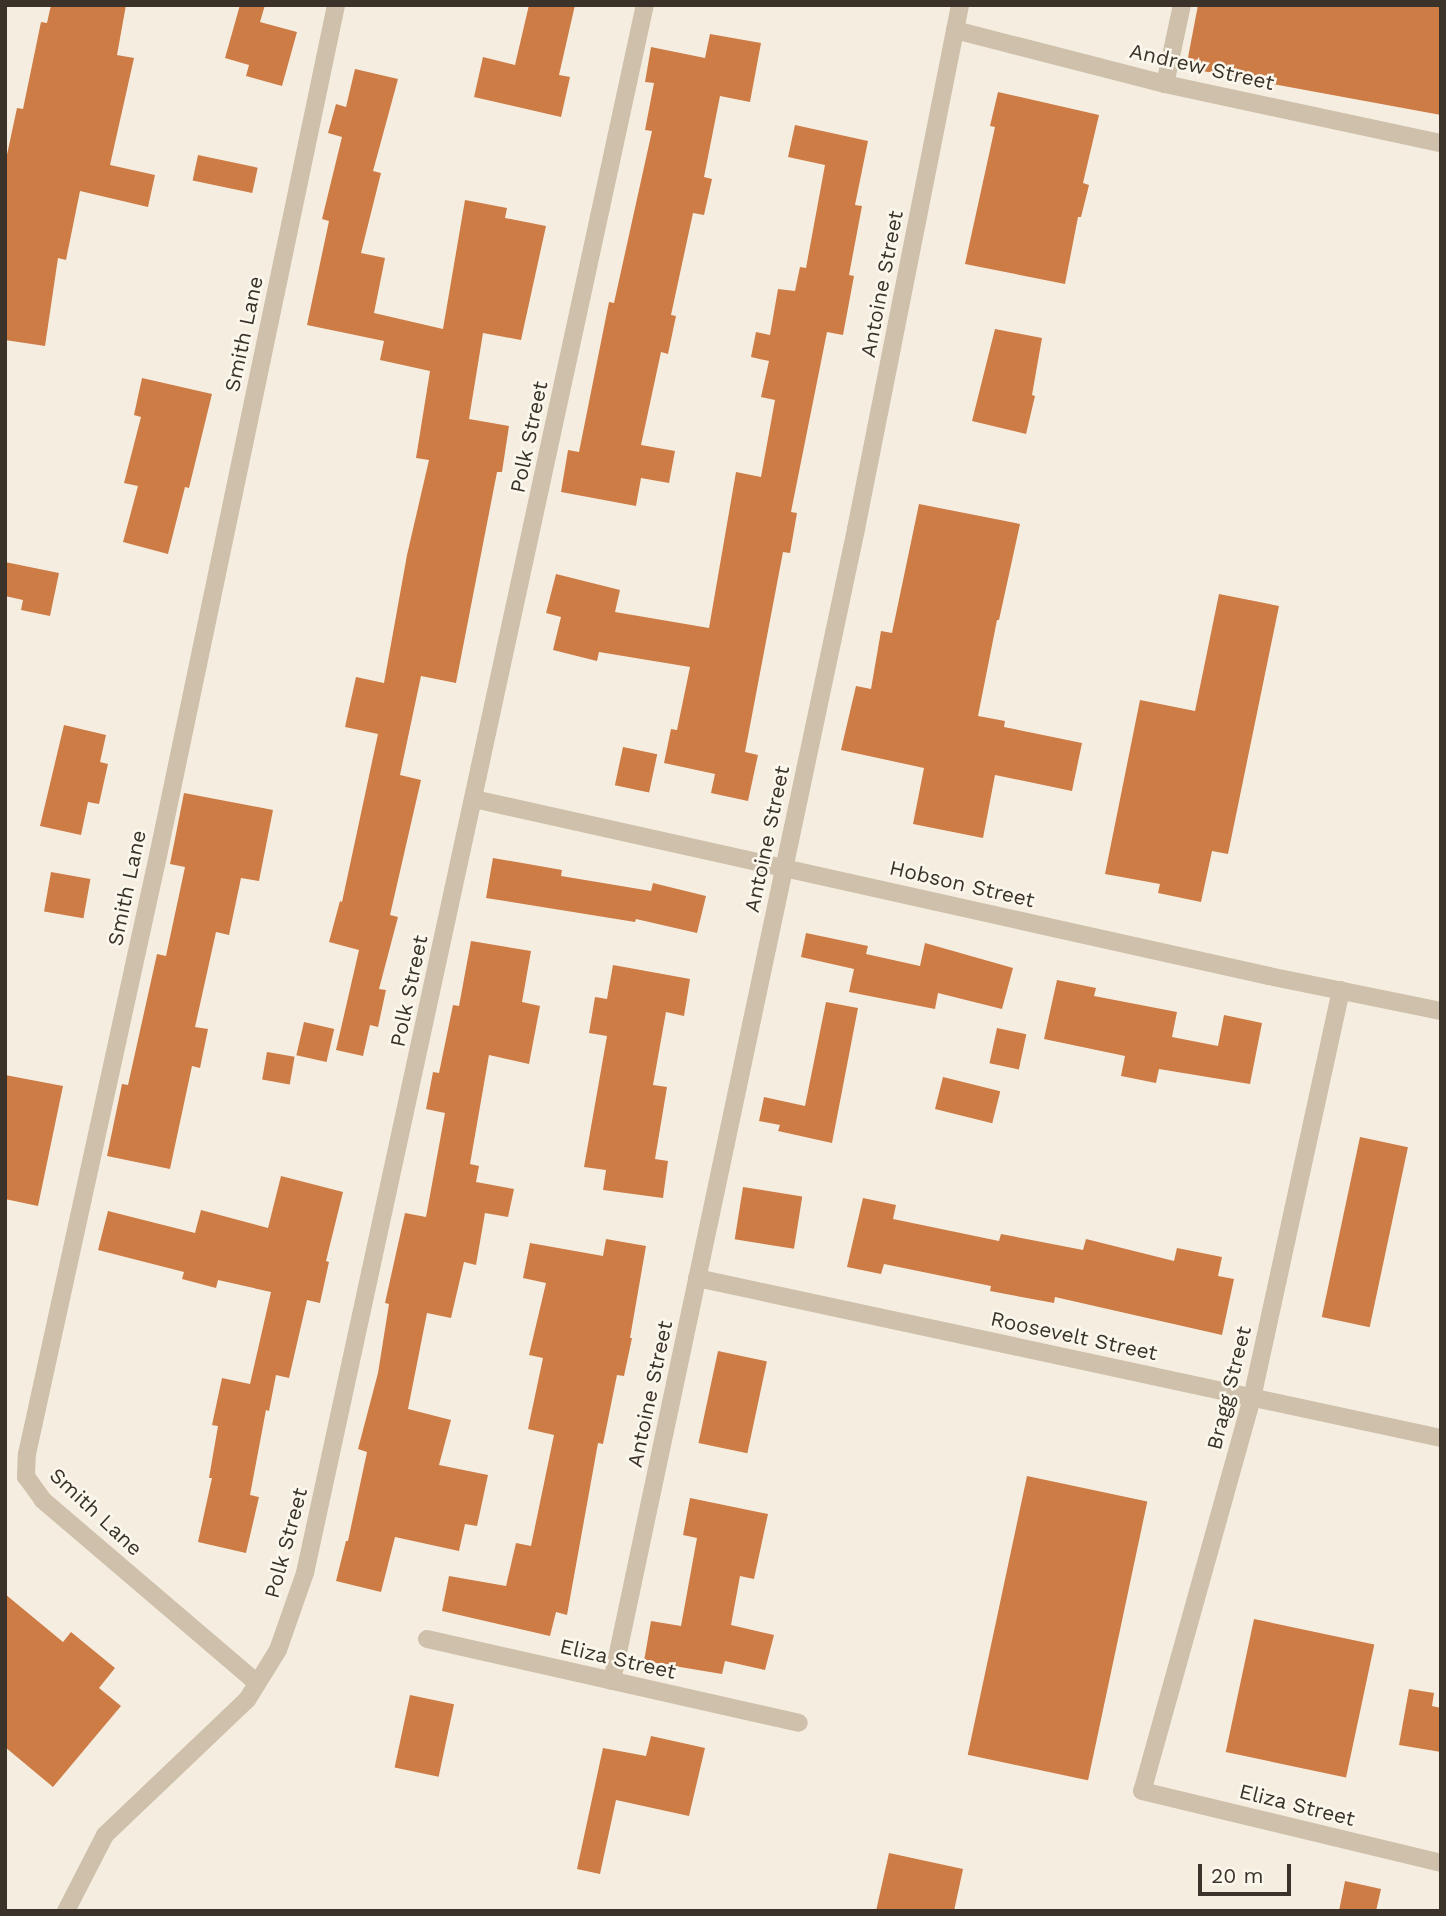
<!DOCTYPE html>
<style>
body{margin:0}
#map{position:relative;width:1446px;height:1916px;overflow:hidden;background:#f5eee0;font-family:"Work Sans",sans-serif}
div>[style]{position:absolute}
.building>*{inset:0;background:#cd7c46;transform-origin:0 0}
.minor>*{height:18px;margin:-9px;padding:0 9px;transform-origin:9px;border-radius:9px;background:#cec0aa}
span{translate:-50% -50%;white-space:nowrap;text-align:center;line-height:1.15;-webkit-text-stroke:5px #fbf7ed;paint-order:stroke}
.street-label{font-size:21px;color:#3b322a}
.frame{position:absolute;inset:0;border:7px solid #3b322a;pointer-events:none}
.scale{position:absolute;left:1198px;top:1864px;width:93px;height:32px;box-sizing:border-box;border:4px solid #3b322a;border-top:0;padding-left:9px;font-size:21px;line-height:24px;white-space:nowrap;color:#3b322a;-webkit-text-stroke:5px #fbf7ed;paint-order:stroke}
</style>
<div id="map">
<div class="building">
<i style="clip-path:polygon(51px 5px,126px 5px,117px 55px,134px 58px,110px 165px,155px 175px,148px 207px,80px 191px,66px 260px,58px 258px,45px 346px,5px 340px,5px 164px,17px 108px,23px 109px,41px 22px,47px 23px)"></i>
<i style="clip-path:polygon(240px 5px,265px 5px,260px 22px,297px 32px,282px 86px,246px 76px,249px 65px,225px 58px)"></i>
<i style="clip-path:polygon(529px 5px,575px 5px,559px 75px,570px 77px,561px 117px,474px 97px,483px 57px,515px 65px)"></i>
<i style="clip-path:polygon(1198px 5px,1441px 5px,1441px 115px,1186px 68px)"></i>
<i style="clip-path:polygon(710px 34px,761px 43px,750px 102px,720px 96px,704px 177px,712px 179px,704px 215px,693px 213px,671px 315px,676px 316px,668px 354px,661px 352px,641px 445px,675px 451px,669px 483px,641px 478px,636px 506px,561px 492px,568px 450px,579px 452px,609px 302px,614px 303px,652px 131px,645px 130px,654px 83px,645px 82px,651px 47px,705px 58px)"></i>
<i style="clip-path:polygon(355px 69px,398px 79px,373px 171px,381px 173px,361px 253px,385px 258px,374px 313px,443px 329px,465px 200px,507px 208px,505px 218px,546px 226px,521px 340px,483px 333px,469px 419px,509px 426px,502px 472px,497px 472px,456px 683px,421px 676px,400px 775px,421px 780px,390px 915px,398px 917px,379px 989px,386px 990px,378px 1027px,370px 1025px,363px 1056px,336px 1050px,359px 950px,329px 942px,340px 901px,342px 902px,378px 734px,345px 727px,356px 677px,384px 683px,407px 555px,429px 460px,416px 458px,430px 371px,380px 360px,384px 341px,307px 325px,329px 221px,322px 219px,342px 137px,328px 133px,336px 104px,346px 107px)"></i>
<i style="clip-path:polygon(998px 92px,1099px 115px,1083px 183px,1089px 185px,1081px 217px,1078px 217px,1065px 284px,965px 264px,995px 127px,990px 126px)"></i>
<i style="clip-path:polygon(795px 125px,868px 141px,855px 205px,862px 206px,849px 275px,854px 276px,843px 335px,827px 332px,791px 512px,797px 513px,790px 553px,783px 552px,745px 752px,758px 755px,748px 801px,711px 793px,715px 774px,664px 763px,671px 729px,677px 730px,690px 667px,599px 652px,597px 661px,553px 650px,561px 617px,546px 613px,556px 574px,620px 590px,615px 612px,709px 628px,736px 472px,761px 477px,775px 400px,761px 397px,769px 361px,751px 357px,756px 332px,770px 335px,778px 289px,795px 291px,800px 267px,806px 268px,825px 165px,788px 157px)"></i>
<i style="left:198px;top:155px;width:61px;height:26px;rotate:12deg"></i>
<i style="clip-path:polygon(995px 329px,1042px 338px,1032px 395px,1035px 396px,1026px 434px,972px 421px)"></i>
<i style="clip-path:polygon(142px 378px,212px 394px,189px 488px,185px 487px,168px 554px,123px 542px,138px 486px,124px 483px,141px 417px,134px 415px)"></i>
<i style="clip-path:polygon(919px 504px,1020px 524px,999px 620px,997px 620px,978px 716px,1005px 721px,1004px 727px,1082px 743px,1072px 791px,995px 775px,983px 838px,913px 824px,924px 768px,841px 750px,856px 686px,871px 689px,881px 631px,892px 633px)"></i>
<i style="clip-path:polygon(5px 562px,59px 573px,50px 616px,21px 610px,23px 600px,5px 596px)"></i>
<i style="clip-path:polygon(1219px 594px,1279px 606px,1228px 854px,1212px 851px,1201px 902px,1158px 893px,1160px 884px,1105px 874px,1140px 700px,1195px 711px)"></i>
<i style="clip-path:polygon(64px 725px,106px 735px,100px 762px,108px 764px,99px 804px,88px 802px,81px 835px,40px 826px)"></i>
<i style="left:623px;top:747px;width:35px;height:39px;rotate:12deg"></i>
<i style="clip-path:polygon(184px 793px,273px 810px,259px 881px,241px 878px,229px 935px,216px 932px,195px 1027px,208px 1029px,200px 1068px,192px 1066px,170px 1169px,107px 1156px,122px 1084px,128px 1085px,157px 954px,166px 956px,185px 867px,170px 864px)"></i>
<i style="clip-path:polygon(493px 858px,562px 870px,561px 876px,651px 891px,653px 883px,706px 896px,697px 933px,636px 919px,635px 922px,486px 898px)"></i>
<i style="left:51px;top:872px;width:40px;height:40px;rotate:10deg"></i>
<i style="clip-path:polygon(806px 933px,868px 946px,866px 954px,920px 966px,925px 943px,1013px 968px,1002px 1009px,938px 993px,935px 1009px,849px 992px,854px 969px,801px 957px)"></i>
<i style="clip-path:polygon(471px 941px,531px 951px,522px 1002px,540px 1006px,529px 1064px,489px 1055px,470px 1164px,479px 1166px,476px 1182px,514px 1189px,508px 1217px,485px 1213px,476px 1265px,464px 1262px,451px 1318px,427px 1313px,408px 1409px,451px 1420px,439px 1465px,488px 1475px,477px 1526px,465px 1524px,459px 1551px,395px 1537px,381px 1592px,336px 1581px,346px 1541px,348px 1541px,367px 1452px,358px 1449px,378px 1373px,389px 1304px,385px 1303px,405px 1213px,426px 1217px,445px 1113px,426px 1109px,433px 1072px,439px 1073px,453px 1005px,459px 1006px)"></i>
<i style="clip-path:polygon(613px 965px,690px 979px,684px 1016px,666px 1012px,653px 1085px,667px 1087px,655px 1159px,668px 1161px,663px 1198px,603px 1190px,606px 1170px,584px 1167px,607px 1036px,589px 1033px,595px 997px,607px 999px)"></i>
<i style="clip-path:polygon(1057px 980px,1096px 988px,1094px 996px,1177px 1012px,1172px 1037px,1218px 1046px,1224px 1015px,1262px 1023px,1250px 1084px,1159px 1069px,1156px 1083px,1121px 1076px,1125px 1056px,1044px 1039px)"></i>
<i style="clip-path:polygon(826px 1002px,858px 1008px,832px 1143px,778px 1131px,780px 1125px,759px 1121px,764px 1097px,805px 1106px)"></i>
<i style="left:304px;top:1022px;width:31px;height:34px;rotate:13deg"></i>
<i style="left:997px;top:1028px;width:30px;height:36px;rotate:12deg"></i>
<i style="left:267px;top:1052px;width:28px;height:28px;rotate:10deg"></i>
<i style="clip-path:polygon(5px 1075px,63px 1086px,38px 1206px,5px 1199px)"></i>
<i style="left:943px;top:1077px;width:59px;height:33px;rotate:14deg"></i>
<i style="left:1360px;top:1137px;width:49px;height:184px;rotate:12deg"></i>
<i style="clip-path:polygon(281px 1176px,343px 1192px,326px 1261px,329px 1262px,320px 1303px,307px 1300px,289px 1378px,276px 1375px,269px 1411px,266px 1410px,250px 1495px,259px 1497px,246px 1553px,198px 1542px,212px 1478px,209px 1478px,218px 1426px,212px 1425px,222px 1378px,250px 1384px,271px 1292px,218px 1280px,216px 1288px,182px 1279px,184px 1272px,98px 1250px,108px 1211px,195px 1233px,201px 1210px,268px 1228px)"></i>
<i style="left:743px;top:1187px;width:60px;height:53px;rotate:9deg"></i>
<i style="clip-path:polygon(863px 1198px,896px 1205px,893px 1219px,999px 1241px,1001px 1234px,1083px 1250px,1086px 1239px,1174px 1261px,1177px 1248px,1222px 1257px,1218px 1276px,1234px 1279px,1222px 1335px,1055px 1297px,1054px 1303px,990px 1291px,991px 1286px,884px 1264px,881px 1274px,847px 1267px)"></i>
<i style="clip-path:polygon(606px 1239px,646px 1246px,630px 1338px,632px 1338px,624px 1376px,617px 1375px,603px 1444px,598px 1443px,567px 1615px,556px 1612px,550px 1636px,442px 1611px,449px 1576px,506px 1586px,516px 1543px,531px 1546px,554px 1435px,528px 1429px,543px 1358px,529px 1355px,546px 1283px,523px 1278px,530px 1243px,603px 1256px)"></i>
<i style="left:718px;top:1351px;width:50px;height:94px;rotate:12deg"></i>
<i style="left:1027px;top:1476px;width:123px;height:285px;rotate:12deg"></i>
<i style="clip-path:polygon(690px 1498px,768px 1514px,754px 1579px,740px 1576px,731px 1625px,774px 1635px,765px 1670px,725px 1661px,722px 1674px,644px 1661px,651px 1621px,681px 1626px,697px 1538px,683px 1535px)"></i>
<i style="clip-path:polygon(5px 1594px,63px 1642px,71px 1632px,115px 1668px,99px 1688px,121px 1706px,53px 1787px,5px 1747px)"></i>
<i style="left:1254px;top:1619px;width:123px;height:136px;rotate:12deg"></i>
<i style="clip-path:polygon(1409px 1689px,1434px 1693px,1432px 1706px,1441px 1708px,1441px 1752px,1399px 1745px)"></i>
<i style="left:410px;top:1695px;width:45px;height:74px;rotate:12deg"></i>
<i style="clip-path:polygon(651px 1736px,705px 1748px,689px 1816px,616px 1800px,600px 1874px,577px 1869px,603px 1748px,646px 1756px)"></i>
<i style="clip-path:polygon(889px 1853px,963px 1869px,954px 1911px,876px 1911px)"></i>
<i style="clip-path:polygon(1345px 1881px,1381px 1889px,1376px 1911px,1339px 1911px)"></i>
</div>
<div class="minor">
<i style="left:955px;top:30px;width:217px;rotate:14.4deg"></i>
<i style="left:1165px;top:84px;width:282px;rotate:12.1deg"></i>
<i style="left:1165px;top:84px;width:81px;rotate:-77.9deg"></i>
<i style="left:474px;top:799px;width:814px;rotate:12.55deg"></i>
<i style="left:1269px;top:976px;width:176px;rotate:11.5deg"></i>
<i style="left:1341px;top:990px;width:418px;rotate:102.3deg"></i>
<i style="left:1252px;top:1398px;width:408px;rotate:105.6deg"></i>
<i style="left:1142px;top:1791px;width:308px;rotate:13.5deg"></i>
<i style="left:697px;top:1278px;width:761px;rotate:12.14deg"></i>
<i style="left:427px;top:1639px;width:381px;rotate:12.7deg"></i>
<i style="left:612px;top:1681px;width:1178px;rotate:-78.04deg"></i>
<i style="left:856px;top:529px;width:534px;rotate:-78.77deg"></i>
<i style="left:257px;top:1683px;width:282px;rotate:-139.5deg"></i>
<i style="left:43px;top:1500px;width:29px;rotate:-126deg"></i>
<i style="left:26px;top:1477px;width:23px;rotate:-88deg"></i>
<i style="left:27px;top:1454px;width:617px;rotate:-77.65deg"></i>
<i style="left:159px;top:851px;width:864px;rotate:-78.18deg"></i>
<i style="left:66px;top:1911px;width:85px;rotate:-62.8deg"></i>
<i style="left:105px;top:1835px;width:196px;rotate:-43.6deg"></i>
<i style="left:247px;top:1700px;width:59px;rotate:-58.2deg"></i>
<i style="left:278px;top:1650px;width:82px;rotate:-70.7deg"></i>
<i style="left:305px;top:1573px;width:1604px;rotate:-77.77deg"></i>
</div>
<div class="street-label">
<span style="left:1202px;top:67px;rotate:13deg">Andrew Street</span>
<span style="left:882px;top:284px;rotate:-79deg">Antoine Street</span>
<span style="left:244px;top:334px;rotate:-78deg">Smith Lane</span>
<span style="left:529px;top:437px;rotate:-78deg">Polk Street</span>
<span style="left:767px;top:839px;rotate:-78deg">Antoine Street</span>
<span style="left:962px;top:884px;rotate:13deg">Hobson Street</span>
<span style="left:127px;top:888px;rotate:-78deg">Smith Lane</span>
<span style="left:409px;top:991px;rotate:-78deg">Polk Street</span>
<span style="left:1074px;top:1336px;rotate:12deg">Roosevelt Street</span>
<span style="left:1229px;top:1388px;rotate:-76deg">Bragg Street</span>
<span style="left:650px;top:1394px;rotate:-78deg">Antoine Street</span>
<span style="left:96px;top:1512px;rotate:43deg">Smith Lane</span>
<span style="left:286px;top:1543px;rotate:-75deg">Polk Street</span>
<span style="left:618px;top:1659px;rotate:13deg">Eliza Street</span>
<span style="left:1297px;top:1805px;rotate:14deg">Eliza Street</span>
</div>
<div class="frame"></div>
<div class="scale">20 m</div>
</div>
